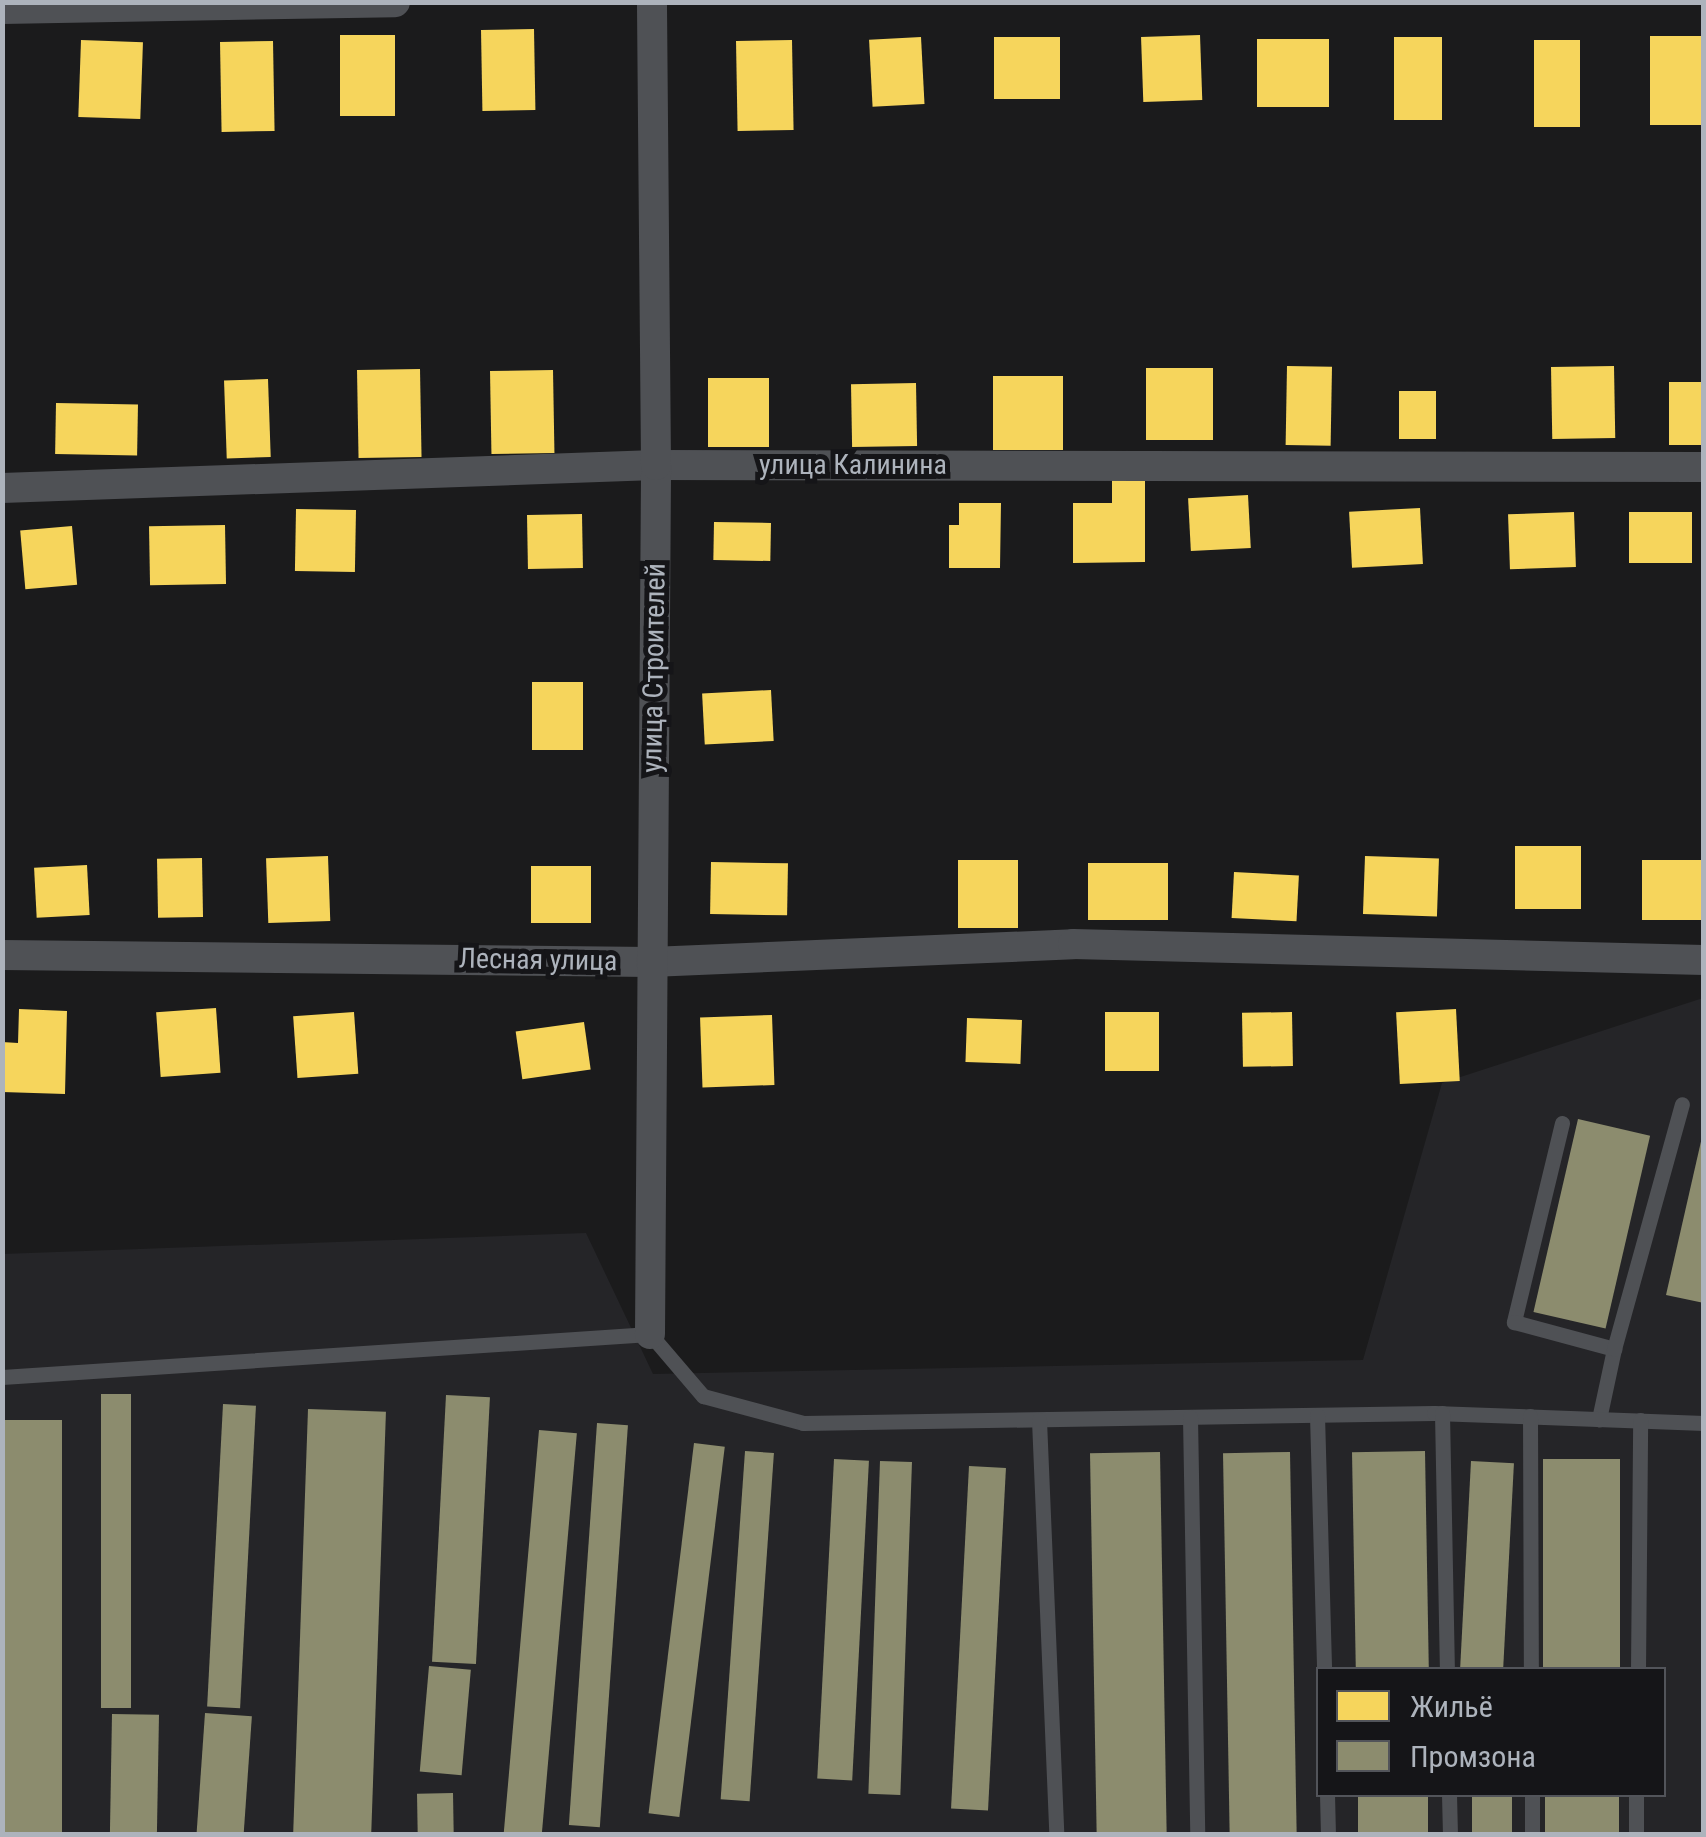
<!DOCTYPE html>
<meta charset="utf-8">
<style>
body{margin:0}
#map{position:relative;width:1706px;height:1837px;overflow:hidden;background:#1b1b1c;font-family:"Roboto Condensed",sans-serif}
div>[style]{position:absolute}
.built>*{inset:0;background:#252528}
.homes>*{inset:0;background:#f6d55c;transform-origin:0 0}
.industry>*{inset:0;background:#8c8c6e;transform-origin:0 0}
.lane>*{height:15px;margin:-7.5px;padding:0 7.5px;transform-origin:7.5px;border-radius:7.5px;background:#4f5155}
.street>*{height:30px;margin:-15px;padding:0 15px;transform-origin:15px;border-radius:15px;background:#4f5155}
span{translate:-50% -50%;white-space:nowrap;text-align:center;line-height:1.15;-webkit-text-stroke:10px #151518;paint-order:stroke}
.street-label{font-size:28px;color:#adb3bc}
.frame{position:absolute;inset:0;border:5px solid #adb3bc;pointer-events:none}
.legend{position:absolute;left:1316px;top:1667px;width:350px;height:130px;box-sizing:border-box;background:#151518;border:2px solid #52545a;margin:0;padding:12px 18px;list-style:none;font-size:30px;color:#adb3bc}
.legend li{display:flex;align-items:center;gap:20px;height:50px}
.legend b{width:50px;border:2px solid #52545a}
</style>
<div id="map">
<div class="built">
<i style="clip-path:polygon(evenodd,1703px 998px,1703px 1834px,3px 1834px,2px 1254px,586px 1233px,653px 1374px,1363px 1360px,1442px 1083px,1703px 998px,1318px 1670px,1664px 1670px,1664px 1794px,1318px 1794px,1318px 1670px)"></i>
</div>
<div class="homes">
<i style="left:534px;top:29px;width:81px;height:53px;rotate:89deg"></i>
<i style="left:395px;top:35px;width:81px;height:55px;rotate:90deg"></i>
<i style="left:1200px;top:35px;width:65px;height:59px;rotate:88deg"></i>
<i style="left:1704px;top:36px;width:89px;height:54px;rotate:90deg"></i>
<i style="left:921px;top:37px;width:67px;height:52px;rotate:87deg"></i>
<i style="left:994px;top:37px;width:66px;height:62px"></i>
<i style="left:1394px;top:37px;width:48px;height:83px"></i>
<i style="left:1257px;top:39px;width:72px;height:68px"></i>
<i style="left:81px;top:40px;width:62px;height:77px;rotate:2deg"></i>
<i style="left:792px;top:40px;width:90px;height:56px;rotate:89deg"></i>
<i style="left:1534px;top:40px;width:46px;height:87px"></i>
<i style="left:273px;top:41px;width:90px;height:53px;rotate:89deg"></i>
<i style="left:1287px;top:366px;width:45px;height:79px;rotate:1deg"></i>
<i style="left:1614px;top:366px;width:72px;height:63px;rotate:89deg"></i>
<i style="left:1213px;top:368px;width:72px;height:67px;rotate:90deg"></i>
<i style="left:420px;top:369px;width:88px;height:63px;rotate:89deg"></i>
<i style="left:553px;top:370px;width:83px;height:63px;rotate:89deg"></i>
<i style="left:993px;top:376px;width:70px;height:74px"></i>
<i style="left:708px;top:378px;width:61px;height:69px"></i>
<i style="left:268px;top:379px;width:78px;height:44px;rotate:88deg"></i>
<i style="left:1669px;top:382px;width:35px;height:63px"></i>
<i style="left:916px;top:383px;width:63px;height:65px;rotate:89deg"></i>
<i style="left:1436px;top:391px;width:48px;height:37px;rotate:90deg"></i>
<i style="left:56px;top:403px;width:82px;height:51px;rotate:1deg"></i>
<i style="clip-path:polygon(1112px 475px,1145px 475px,1145px 562px,1073px 563px,1073px 503px,1112px 503px)"></i>
<i style="left:1248px;top:495px;width:53px;height:60px;rotate:87deg"></i>
<i style="clip-path:polygon(959px 503px,1001px 503px,1000px 568px,949px 568px,949px 525px,959px 525px)"></i>
<i style="left:1420px;top:508px;width:56px;height:71px;rotate:87deg"></i>
<i style="left:296px;top:509px;width:60px;height:62px;rotate:1deg"></i>
<i style="left:1574px;top:512px;width:55px;height:66px;rotate:88deg"></i>
<i style="left:1629px;top:512px;width:63px;height:51px"></i>
<i style="left:582px;top:514px;width:54px;height:55px;rotate:89deg"></i>
<i style="left:714px;top:522px;width:57px;height:38px;rotate:1deg"></i>
<i style="left:225px;top:525px;width:59px;height:76px;rotate:89deg"></i>
<i style="left:72px;top:526px;width:59px;height:52px;rotate:85deg"></i>
<i style="left:532px;top:682px;width:51px;height:68px"></i>
<i style="left:771px;top:690px;width:51px;height:69px;rotate:87deg"></i>
<i style="left:1515px;top:846px;width:66px;height:63px"></i>
<i style="left:328px;top:856px;width:65px;height:62px;rotate:88deg"></i>
<i style="left:1365px;top:856px;width:74px;height:58px;rotate:2deg"></i>
<i style="left:202px;top:858px;width:59px;height:45px;rotate:89deg"></i>
<i style="left:958px;top:860px;width:60px;height:68px"></i>
<i style="left:1642px;top:860px;width:62px;height:60px"></i>
<i style="left:711px;top:862px;width:77px;height:52px;rotate:1deg"></i>
<i style="left:1088px;top:863px;width:80px;height:57px"></i>
<i style="left:87px;top:865px;width:50px;height:53px;rotate:87deg"></i>
<i style="left:531px;top:866px;width:60px;height:57px"></i>
<i style="left:1234px;top:872px;width:65px;height:46px;rotate:3deg"></i>
<i style="left:216px;top:1008px;width:65px;height:60px;rotate:86deg"></i>
<i style="clip-path:polygon(19px 1009px,67px 1011px,65px 1094px,2px 1092px,2px 1042px,18px 1043px)"></i>
<i style="left:1456px;top:1009px;width:72px;height:60px;rotate:87deg"></i>
<i style="left:354px;top:1012px;width:62px;height:61px;rotate:86deg"></i>
<i style="left:1159px;top:1012px;width:59px;height:54px;rotate:90deg"></i>
<i style="left:1292px;top:1012px;width:54px;height:50px;rotate:89deg"></i>
<i style="left:772px;top:1015px;width:70px;height:72px;rotate:88deg"></i>
<i style="left:967px;top:1018px;width:55px;height:44px;rotate:2deg"></i>
<i style="left:584px;top:1022px;width:48px;height:69px;rotate:82deg"></i>
</div>
<div class="industry">
<i style="left:1578px;top:1119px;width:74px;height:198px;rotate:13deg"></i>
<i style="clip-path:polygon(1702px 1137px,1704px 1137px,1704px 1303px,1666px 1295px)"></i>
<i style="left:101px;top:1394px;width:30px;height:314px"></i>
<i style="left:446px;top:1395px;width:44px;height:267px;rotate:3deg"></i>
<i style="left:223px;top:1404px;width:33px;height:303px;rotate:3deg"></i>
<i style="left:308px;top:1409px;width:78px;height:425px;rotate:2deg"></i>
<i style="left:2px;top:1420px;width:60px;height:414px"></i>
<i style="left:597px;top:1423px;width:31px;height:403px;rotate:4deg"></i>
<i style="left:539px;top:1430px;width:38px;height:405px;rotate:5deg"></i>
<i style="left:694px;top:1443px;width:31px;height:373px;rotate:7deg"></i>
<i style="left:745px;top:1451px;width:29px;height:349px;rotate:4deg"></i>
<i style="left:1425px;top:1451px;width:219px;height:73px;rotate:89deg"></i>
<i style="left:1160px;top:1452px;width:382px;height:70px;rotate:89deg"></i>
<i style="left:1290px;top:1452px;width:382px;height:67px;rotate:89deg"></i>
<i style="left:834px;top:1459px;width:35px;height:320px;rotate:3deg"></i>
<i style="left:1620px;top:1459px;width:211px;height:77px;rotate:90deg"></i>
<i style="left:880px;top:1461px;width:32px;height:333px;rotate:2deg"></i>
<i style="left:1471px;top:1461px;width:43px;height:209px;rotate:3deg"></i>
<i style="left:969px;top:1466px;width:37px;height:343px;rotate:3deg"></i>
<i style="left:429px;top:1666px;width:42px;height:106px;rotate:5deg"></i>
<i style="left:205px;top:1713px;width:47px;height:121px;rotate:4deg"></i>
<i style="left:112px;top:1714px;width:47px;height:120px;rotate:1deg"></i>
<i style="left:453px;top:1793px;width:41px;height:36px;rotate:89deg"></i>
<i style="left:1358px;top:1794px;width:70px;height:40px"></i>
<i style="left:1472px;top:1794px;width:40px;height:40px"></i>
<i style="left:1545px;top:1794px;width:74px;height:40px"></i>
</div>
<div class="lane">
<i style="left:1562px;top:1123px;width:205px;rotate:103.6deg"></i>
<i style="left:1514px;top:1322px;width:104px;rotate:15.1deg"></i>
<i style="left:1614px;top:1349px;width:72px;rotate:102.1deg"></i>
<i style="left:1614px;top:1349px;width:254px;rotate:-74.5deg"></i>
<i style="left:2px;top:1377px;width:649px;rotate:-3.8deg"></i>
<i style="left:650px;top:1334px;width:82px;rotate:49.5deg"></i>
<i style="left:703px;top:1396px;width:104px;rotate:15.1deg"></i>
<i style="left:803px;top:1423px;width:631px;rotate:-0.91deg"></i>
<i style="left:1434px;top:1413px;width:270px;rotate:2.1deg"></i>
<i style="left:1442px;top:1413px;width:257px;rotate:88.9deg"></i>
<i style="left:1317px;top:1415px;width:255px;rotate:88.4deg"></i>
<i style="left:1530px;top:1416px;width:254px;rotate:89.8deg"></i>
<i style="left:1190px;top:1417px;width:417px;rotate:89deg"></i>
<i style="left:1039px;top:1420px;width:414px;rotate:87.6deg"></i>
<i style="left:1638px;top:1670px;width:250px;rotate:-89.5deg"></i>
<i style="left:1327px;top:1794px;width:40px;rotate:88.6deg"></i>
<i style="left:1449px;top:1794px;width:40px;rotate:88.6deg"></i>
<i style="left:1532px;top:1794px;width:40px;rotate:90deg"></i>
<i style="left:1636px;top:1834px;width:40px;rotate:-90deg"></i>
</div>
<div class="street">
<i style="left:2px;top:9px;width:393px;rotate:-1deg"></i>
<i style="left:2px;top:488px;width:654px;rotate:-2.01deg"></i>
<i style="left:656px;top:465px;width:1048px;rotate:0.11deg"></i>
<i style="left:2px;top:955px;width:649px;rotate:0.62deg"></i>
<i style="left:651px;top:962px;width:422px;rotate:-2.4deg"></i>
<i style="left:1073px;top:944px;width:631px;rotate:1.45deg"></i>
<i style="left:650px;top:1334px;width:869px;rotate:-89.6deg"></i>
<i style="left:656px;top:465px;width:463px;rotate:-90.5deg"></i>
</div>
<div class="street-label">
<span style="left:853px;top:465px">улица Калинина</span>
<span style="left:654px;top:668px;rotate:-89deg">улица Строителей</span>
<span style="left:538px;top:960px;rotate:1deg">Лесная улица</span>
</div>
<div class="frame"></div>
<ul class="legend">
<li><b style="height:28px;background:#f6d55c"></b>Жильё</li>
<li><b style="height:28px;background:#8c8c6e"></b>Промзона</li>
</ul>
</div>
